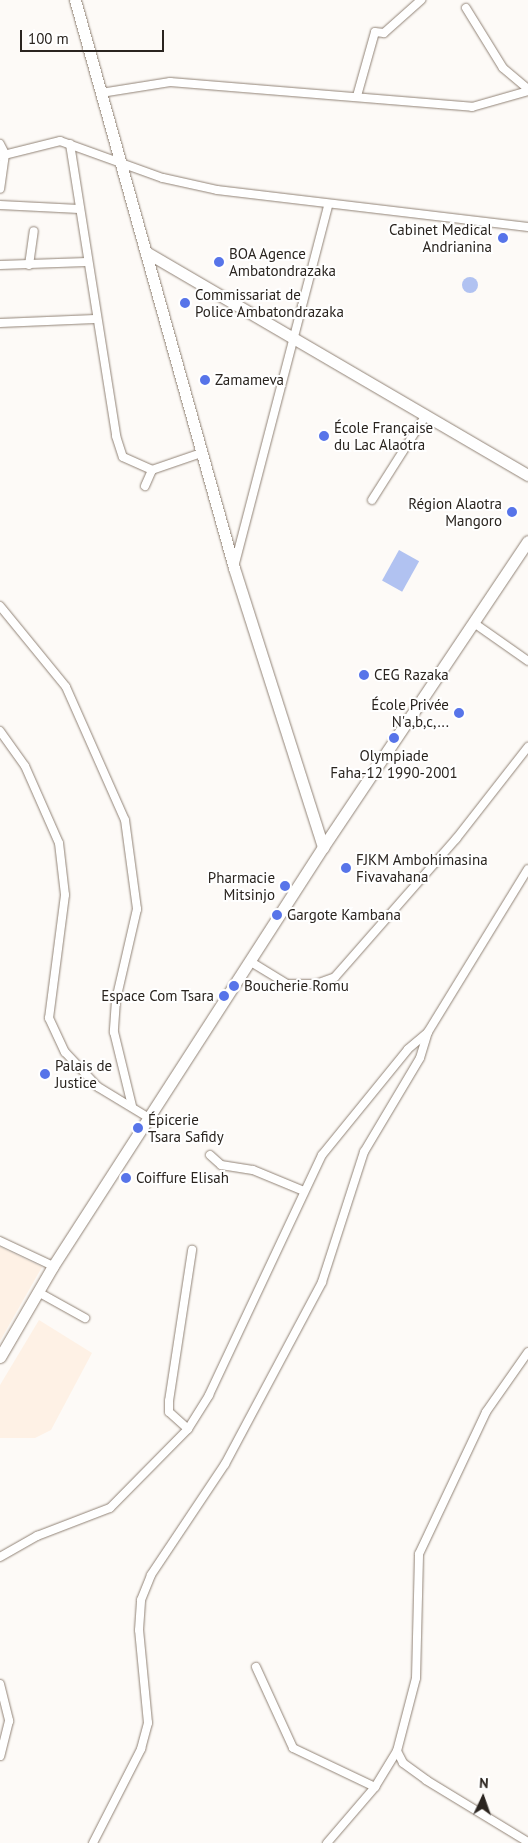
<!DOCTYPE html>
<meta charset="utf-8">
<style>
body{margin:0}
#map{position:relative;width:528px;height:1843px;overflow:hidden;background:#fdfaf7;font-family:"PT Sans",sans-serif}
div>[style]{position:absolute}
.built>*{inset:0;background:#fef1e5}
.water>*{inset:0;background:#b1c2f1;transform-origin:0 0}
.round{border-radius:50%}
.roads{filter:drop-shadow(0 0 1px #918376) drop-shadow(0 0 1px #918376)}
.street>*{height:8px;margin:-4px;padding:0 4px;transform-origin:4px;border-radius:4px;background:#fff}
.secondary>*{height:11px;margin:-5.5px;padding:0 5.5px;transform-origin:5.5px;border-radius:5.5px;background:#fff}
.dots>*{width:14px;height:14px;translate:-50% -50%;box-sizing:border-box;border:2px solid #fff;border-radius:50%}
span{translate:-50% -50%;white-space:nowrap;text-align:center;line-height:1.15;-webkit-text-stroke:4px #fff;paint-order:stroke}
.poi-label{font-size:15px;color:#2a241f}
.right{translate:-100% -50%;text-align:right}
.left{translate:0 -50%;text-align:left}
.north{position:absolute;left:458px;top:1773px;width:50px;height:50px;-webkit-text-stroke:4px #fff;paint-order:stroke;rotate:3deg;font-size:14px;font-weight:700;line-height:20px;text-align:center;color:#2a241f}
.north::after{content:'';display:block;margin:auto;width:18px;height:22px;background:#2a241f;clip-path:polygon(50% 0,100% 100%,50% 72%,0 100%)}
.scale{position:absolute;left:20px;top:30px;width:144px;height:22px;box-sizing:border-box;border:2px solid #2a241f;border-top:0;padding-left:6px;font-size:15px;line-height:18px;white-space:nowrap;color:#2a241f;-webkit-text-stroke:4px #fff;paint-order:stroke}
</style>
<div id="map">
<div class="built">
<i style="clip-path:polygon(0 1247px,42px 1267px,0 1341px)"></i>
<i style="clip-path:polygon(39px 1320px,92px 1353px,51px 1430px,35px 1438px,0 1438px,0 1385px)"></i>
</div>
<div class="water">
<i class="round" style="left:462px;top:277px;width:16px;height:16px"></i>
<i style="left:399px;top:550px;width:23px;height:35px;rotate:29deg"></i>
</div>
<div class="roads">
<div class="street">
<i style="left:466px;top:8px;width:70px;rotate:58.3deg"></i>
<i style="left:503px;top:68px;width:33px;rotate:40deg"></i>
<i style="left:101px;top:93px;width:70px;rotate:-9.1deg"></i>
<i style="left:170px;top:82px;width:303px;rotate:4.7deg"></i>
<i style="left:472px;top:107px;width:58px;rotate:-15.9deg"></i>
<i style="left:357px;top:96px;width:66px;rotate:-74.3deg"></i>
<i style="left:375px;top:32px;width:9px;rotate:6deg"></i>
<i style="left:384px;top:33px;width:50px;rotate:-41.7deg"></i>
<i style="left:0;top:144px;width:11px;rotate:63deg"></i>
<i style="left:5px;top:154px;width:35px;rotate:98deg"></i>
<i style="left:70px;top:144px;width:296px;rotate:81deg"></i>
<i style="left:116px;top:436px;width:22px;rotate:72deg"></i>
<i style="left:123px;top:457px;width:32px;rotate:24deg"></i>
<i style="left:0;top:156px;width:62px;rotate:-14deg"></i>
<i style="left:60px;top:141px;width:109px;rotate:19.8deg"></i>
<i style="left:163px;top:178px;width:55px;rotate:12.5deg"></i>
<i style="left:217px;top:190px;width:313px;rotate:6.8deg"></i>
<i style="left:0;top:205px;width:79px;rotate:2.9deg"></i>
<i style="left:0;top:265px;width:87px;rotate:-2deg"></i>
<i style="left:29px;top:265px;width:34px;rotate:-82deg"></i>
<i style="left:0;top:323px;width:95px;rotate:-2.4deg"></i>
<i style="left:145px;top:486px;width:17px;rotate:-66deg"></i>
<i style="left:152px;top:470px;width:52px;rotate:-19.1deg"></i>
<i style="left:372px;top:500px;width:101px;rotate:-57.6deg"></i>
<i style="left:234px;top:567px;width:374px;rotate:-75.4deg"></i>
<i style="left:0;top:606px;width:104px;rotate:50.8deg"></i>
<i style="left:66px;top:687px;width:145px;rotate:66.1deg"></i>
<i style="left:125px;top:820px;width:90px;rotate:82.3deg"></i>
<i style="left:137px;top:909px;width:93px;rotate:103deg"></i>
<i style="left:116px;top:1000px;width:32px;rotate:94deg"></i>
<i style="left:114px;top:1032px;width:76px;rotate:76.3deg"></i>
<i style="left:474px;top:623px;width:66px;rotate:35.1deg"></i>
<i style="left:0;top:731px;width:43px;rotate:54.5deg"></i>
<i style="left:25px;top:766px;width:84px;rotate:66.2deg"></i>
<i style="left:59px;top:843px;width:52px;rotate:83.4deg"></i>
<i style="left:65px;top:895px;width:124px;rotate:97.4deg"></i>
<i style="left:49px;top:1018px;width:38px;rotate:65deg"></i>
<i style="left:65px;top:1052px;width:48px;rotate:46.7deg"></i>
<i style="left:98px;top:1087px;width:60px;rotate:31.3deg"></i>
<i style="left:251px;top:962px;width:42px;rotate:31.4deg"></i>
<i style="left:287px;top:984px;width:29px"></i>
<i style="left:316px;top:984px;width:20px;rotate:-20deg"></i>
<i style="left:335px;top:977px;width:184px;rotate:-48.8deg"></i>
<i style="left:456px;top:839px;width:117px;rotate:-52deg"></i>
<i style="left:210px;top:1155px;width:15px;rotate:42deg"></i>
<i style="left:221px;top:1165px;width:32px;rotate:9deg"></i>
<i style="left:253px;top:1170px;width:55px;rotate:22.4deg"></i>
<i style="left:0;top:1241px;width:59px;rotate:25.3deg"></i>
<i style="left:38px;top:1292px;width:54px;rotate:29deg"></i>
<i style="left:188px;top:1429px;width:25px;rotate:-138deg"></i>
<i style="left:169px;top:1412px;width:11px;rotate:-90deg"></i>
<i style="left:169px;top:1401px;width:153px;rotate:-81.3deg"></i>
<i style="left:0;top:1557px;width:43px;rotate:-29.6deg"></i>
<i style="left:37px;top:1536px;width:78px;rotate:-21deg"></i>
<i style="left:110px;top:1508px;width:111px;rotate:-45.4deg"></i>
<i style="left:188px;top:1429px;width:40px;rotate:-58deg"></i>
<i style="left:209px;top:1395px;width:265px;rotate:-64.8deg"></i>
<i style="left:322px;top:1155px;width:136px;rotate:-50.9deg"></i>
<i style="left:408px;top:1049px;width:26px;rotate:-40deg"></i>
<i style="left:428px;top:1032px;width:191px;rotate:-58.5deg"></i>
<i style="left:256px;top:1667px;width:89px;rotate:65.4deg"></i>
<i style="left:293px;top:1748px;width:91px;rotate:25.4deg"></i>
<i style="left:0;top:1684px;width:38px;rotate:76deg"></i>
<i style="left:9px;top:1721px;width:36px;rotate:104deg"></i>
<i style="left:397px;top:1751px;width:13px;rotate:63deg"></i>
<i style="left:403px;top:1763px;width:29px;rotate:36deg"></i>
<i style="left:426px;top:1780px;width:119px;rotate:31.3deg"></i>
<i style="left:93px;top:1843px;width:106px;rotate:-62.9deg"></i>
<i style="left:141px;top:1749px;width:27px;rotate:-75deg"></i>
<i style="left:148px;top:1723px;width:93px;rotate:-95.5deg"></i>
<i style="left:139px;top:1630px;width:30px;rotate:-86deg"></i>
<i style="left:141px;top:1600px;width:27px;rotate:-68deg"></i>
<i style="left:151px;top:1575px;width:133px;rotate:-56.3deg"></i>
<i style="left:225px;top:1464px;width:206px;rotate:-61.9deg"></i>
<i style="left:322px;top:1282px;width:137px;rotate:-72.1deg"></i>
<i style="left:364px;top:1152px;width:109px;rotate:-59.2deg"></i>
<i style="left:420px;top:1058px;width:27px;rotate:-73deg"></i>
<i style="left:327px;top:1843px;width:74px;rotate:-49.4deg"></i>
<i style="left:375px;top:1787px;width:42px;rotate:-58.6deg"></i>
<i style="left:397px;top:1751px;width:75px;rotate:-75.4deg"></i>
<i style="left:416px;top:1678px;width:124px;rotate:-88.6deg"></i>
<i style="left:419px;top:1554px;width:157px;rotate:-64.7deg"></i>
<i style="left:486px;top:1412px;width:73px;rotate:-55deg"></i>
</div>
<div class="secondary">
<i style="left:75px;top:0;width:590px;rotate:74.36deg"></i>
<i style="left:234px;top:568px;width:293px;rotate:72.3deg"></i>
<i style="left:146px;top:252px;width:442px;rotate:30.3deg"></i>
<i style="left:0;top:1357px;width:105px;rotate:-59.8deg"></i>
<i style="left:53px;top:1266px;width:498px;rotate:-57.2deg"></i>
<i style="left:323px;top:847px;width:368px;rotate:-56.2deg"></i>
</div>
</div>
<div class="dots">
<i style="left:503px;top:238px;background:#5774e9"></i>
<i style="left:219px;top:262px;background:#5774e9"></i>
<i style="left:185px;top:303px;background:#5774e9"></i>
<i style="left:205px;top:380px;background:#5774e9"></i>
<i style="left:324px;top:436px;background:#5774e9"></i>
<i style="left:512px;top:512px;background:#5774e9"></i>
<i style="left:364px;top:675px;background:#5774e9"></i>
<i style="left:459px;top:713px;background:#5774e9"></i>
<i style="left:394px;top:738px;background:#5774e9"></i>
<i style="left:346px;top:868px;background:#5774e9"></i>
<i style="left:285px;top:886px;background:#5774e9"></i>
<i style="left:277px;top:915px;background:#5774e9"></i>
<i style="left:234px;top:986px;background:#5774e9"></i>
<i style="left:224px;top:996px;background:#5774e9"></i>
<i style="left:45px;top:1074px;background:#5774e9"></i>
<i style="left:138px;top:1128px;background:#5774e9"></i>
<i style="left:126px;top:1178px;background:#5774e9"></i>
</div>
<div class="poi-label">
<span class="right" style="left:492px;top:238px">Cabinet Medical<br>Andrianina</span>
<span class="left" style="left:229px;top:262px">BOA Agence<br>Ambatondrazaka</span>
<span class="left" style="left:195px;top:303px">Commissariat de<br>Police Ambatondrazaka</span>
<span class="left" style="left:215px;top:380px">Zamameva</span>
<span class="left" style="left:334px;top:436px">École Française<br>du Lac Alaotra</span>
<span class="right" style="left:502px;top:512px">Région Alaotra<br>Mangoro</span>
<span class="left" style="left:374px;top:675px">CEG Razaka</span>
<span class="right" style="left:449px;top:713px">École Privée<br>N'a,b,c,...</span>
<span style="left:394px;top:764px">Olympiade<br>Faha-12 1990-2001</span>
<span class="left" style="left:356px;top:868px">FJKM Ambohimasina<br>Fivavahana</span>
<span class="right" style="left:275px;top:886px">Pharmacie<br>Mitsinjo</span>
<span class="left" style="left:287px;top:915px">Gargote Kambana</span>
<span class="left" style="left:244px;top:986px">Boucherie Romu</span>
<span class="right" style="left:214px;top:996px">Espace Com Tsara</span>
<span class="left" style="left:55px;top:1074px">Palais de<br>Justice</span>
<span class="left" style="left:148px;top:1128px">Épicerie<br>Tsara Safidy</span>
<span class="left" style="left:136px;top:1178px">Coiffure Elisah</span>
</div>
<div class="north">N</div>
<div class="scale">100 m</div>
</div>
